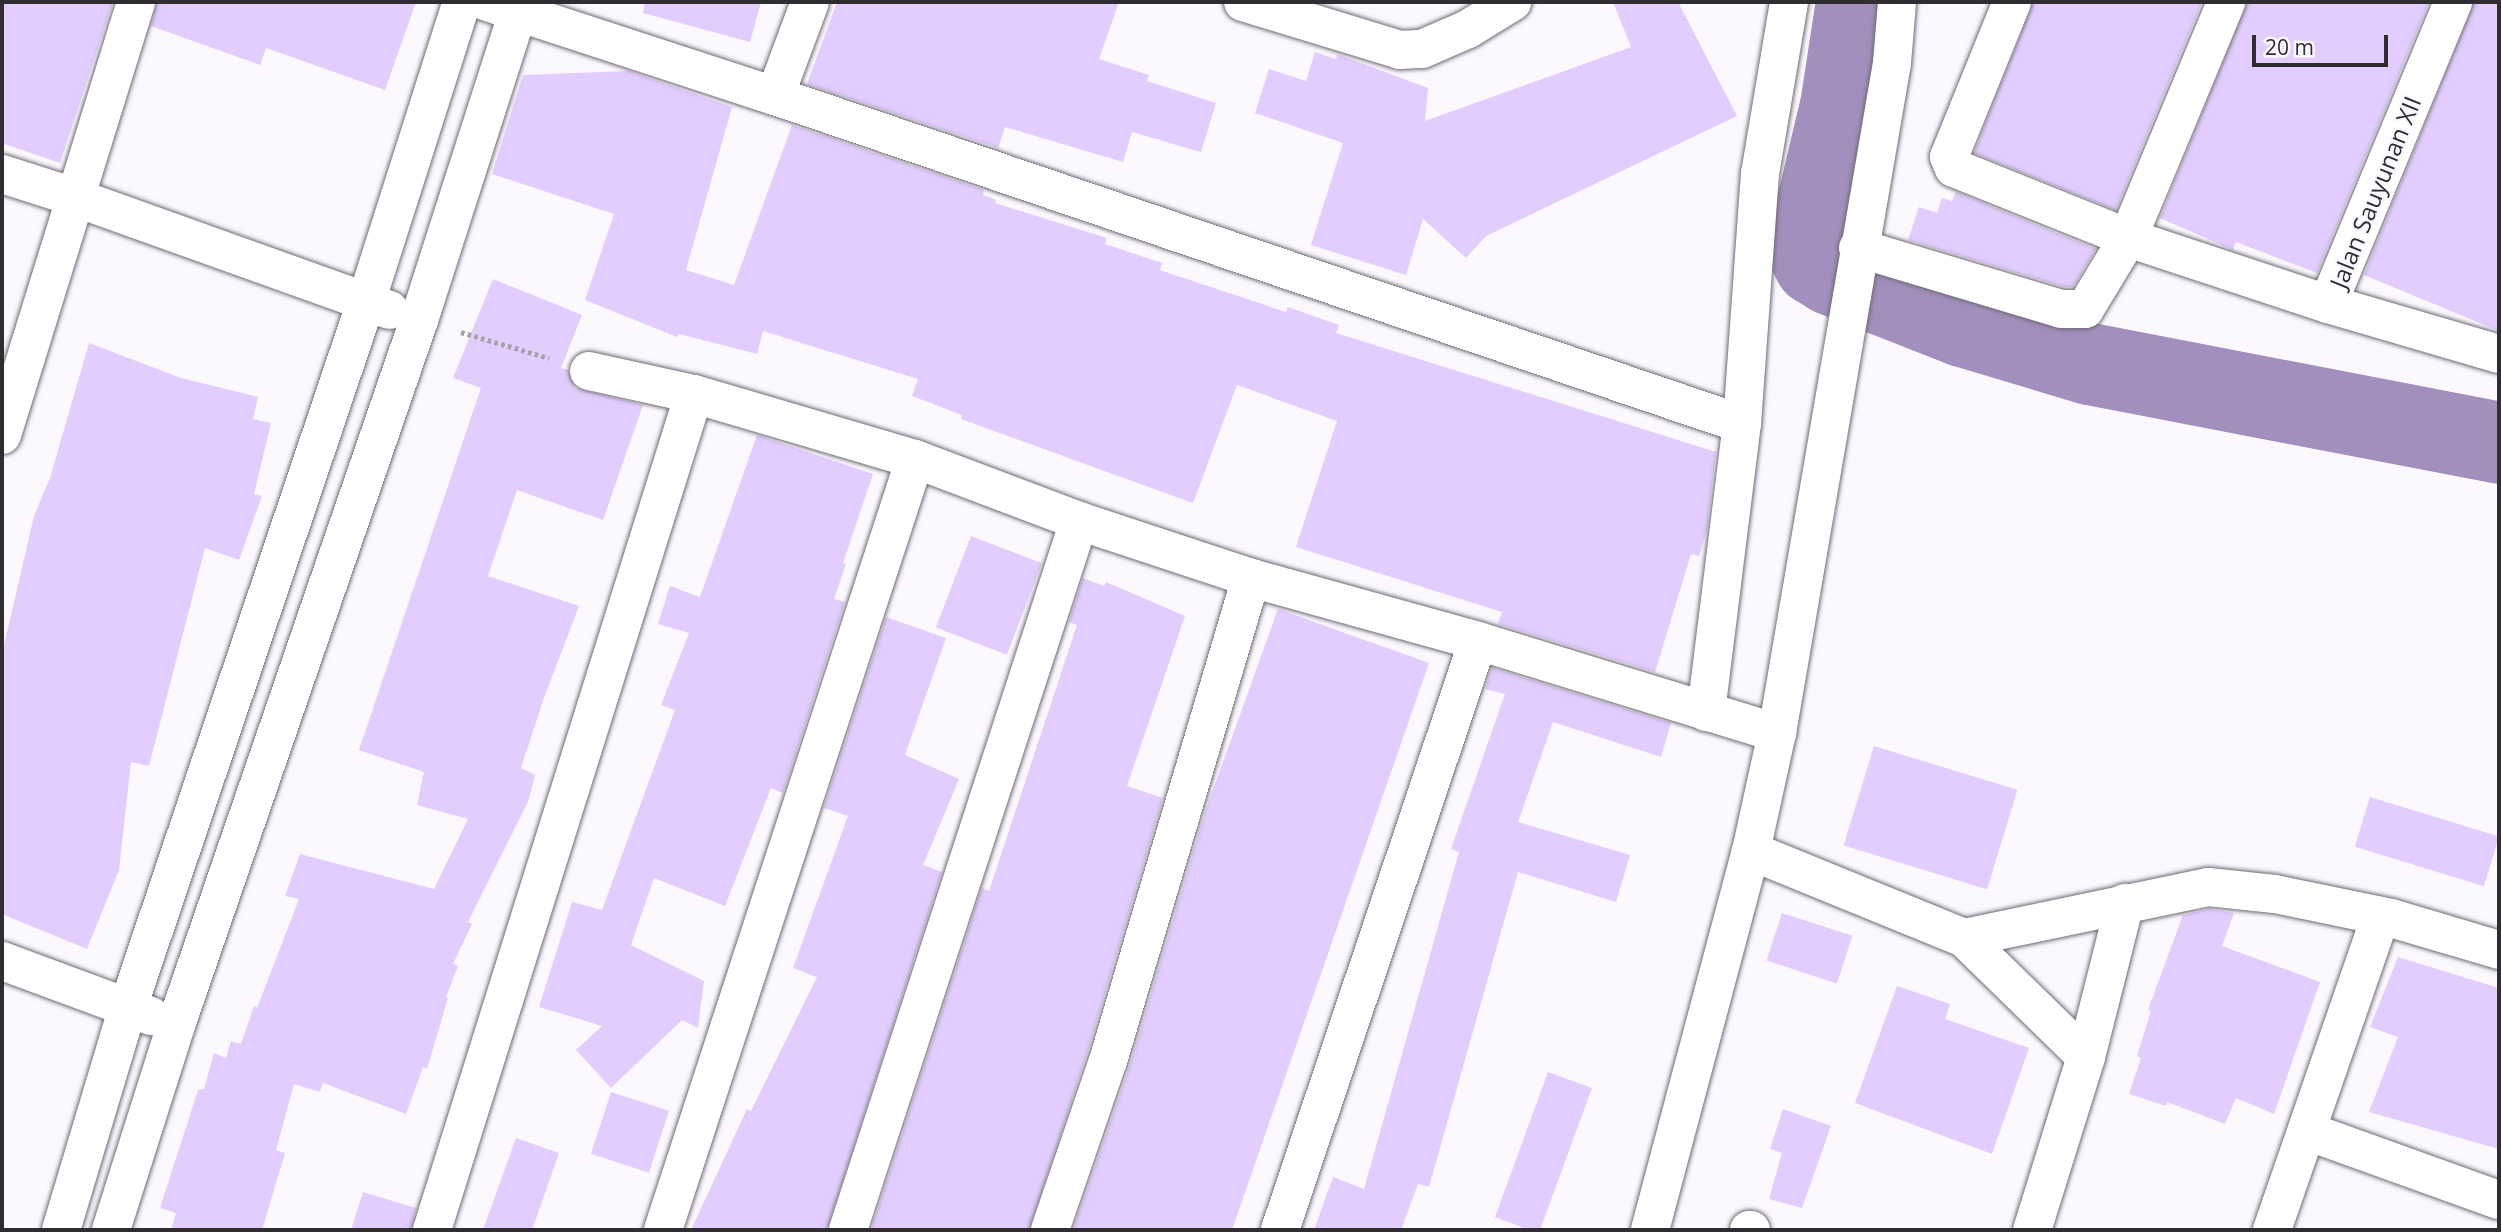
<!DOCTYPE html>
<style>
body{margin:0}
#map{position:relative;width:2501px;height:1232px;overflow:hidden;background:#fbf8fe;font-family:"Open Sans",sans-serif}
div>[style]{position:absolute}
.river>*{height:82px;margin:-41px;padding:0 41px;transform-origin:41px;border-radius:41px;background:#a38fbd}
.building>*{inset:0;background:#e2cdfe;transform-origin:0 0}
.path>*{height:4.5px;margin-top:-2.25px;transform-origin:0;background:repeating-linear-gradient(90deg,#a4a1a6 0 3.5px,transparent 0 7px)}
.roads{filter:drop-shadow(0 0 2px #6f6b75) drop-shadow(0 0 2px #6f6b75)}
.minor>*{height:38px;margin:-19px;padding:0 19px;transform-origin:19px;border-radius:19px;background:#fff}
.tertiary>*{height:38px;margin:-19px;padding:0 19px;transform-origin:19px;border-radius:19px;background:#fff}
span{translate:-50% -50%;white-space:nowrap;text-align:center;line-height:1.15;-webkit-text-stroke:5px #fbf8fe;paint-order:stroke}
.street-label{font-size:24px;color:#2f2d31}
.frame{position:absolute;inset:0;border:4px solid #2f2d31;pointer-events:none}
.scale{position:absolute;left:2252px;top:35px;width:136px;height:32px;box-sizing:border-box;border:4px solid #2f2d31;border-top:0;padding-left:9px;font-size:21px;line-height:24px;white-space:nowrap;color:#2f2d31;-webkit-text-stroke:5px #fbf8fe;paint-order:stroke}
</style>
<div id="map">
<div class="river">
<i style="left:1857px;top:2px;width:105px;rotate:98.7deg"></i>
<i style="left:1841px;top:106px;width:147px;rotate:103.4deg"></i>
<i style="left:1807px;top:249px;width:17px;rotate:62deg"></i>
<i style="left:1815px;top:264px;width:19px;rotate:32deg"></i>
<i style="left:1831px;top:274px;width:142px;rotate:21.5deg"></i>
<i style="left:1963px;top:326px;width:133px;rotate:16.7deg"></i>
<i style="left:2090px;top:364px;width:417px;rotate:10.9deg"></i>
</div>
<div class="building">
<i style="clip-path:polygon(2px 2px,113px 2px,60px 163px,2px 143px)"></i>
<i style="clip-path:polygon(157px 2px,416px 2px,385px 90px,266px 48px,260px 65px,151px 26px)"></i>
<i style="clip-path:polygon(645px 2px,761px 2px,750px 42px,643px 13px)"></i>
<i style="clip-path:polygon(837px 2px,1119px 2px,1099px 59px,1149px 75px,1147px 81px,1216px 103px,1201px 152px,1132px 132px,1123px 162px,1005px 127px,998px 148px,807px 84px)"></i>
<i style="clip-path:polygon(1613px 2px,1678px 2px,1737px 116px,1486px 236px,1466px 258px,1423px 219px,1406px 275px,1311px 245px,1343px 143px,1255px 113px,1269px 69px,1306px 81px,1315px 52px,1336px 59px,1337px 54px,1428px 88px,1425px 121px,1631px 47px)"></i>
<i style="clip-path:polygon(2033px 2px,2202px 2px,2116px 210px,1974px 153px)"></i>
<i style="clip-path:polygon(2247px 2px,2429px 2px,2317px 273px,2236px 242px,2233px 250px,2160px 218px)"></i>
<i style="clip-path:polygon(2474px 2px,2499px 2px,2499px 331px,2364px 275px)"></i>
<i style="clip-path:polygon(629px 71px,732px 107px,686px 270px,734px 285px,792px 125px,984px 190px,983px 195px,996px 200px,995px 203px,1107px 238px,1105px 244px,1162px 263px,1160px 270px,1286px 312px,1288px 307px,1339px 325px,1336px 333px,1716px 452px,1707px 530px,1699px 556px,1691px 554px,1655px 672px,1498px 624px,1502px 612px,1296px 547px,1337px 421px,1237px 385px,1193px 503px,961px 419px,962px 415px,912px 396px,918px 379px,763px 331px,757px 354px,679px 334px,677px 337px,585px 300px,614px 214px,492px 174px,523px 75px)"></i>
<i style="clip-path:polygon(1956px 192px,2096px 249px,2073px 287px,2064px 287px,1908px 240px,1919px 207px,1937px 213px,1942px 198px,1952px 201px)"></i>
<i style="clip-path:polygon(493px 279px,582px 315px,561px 368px,568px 370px,575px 388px,643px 405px,603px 520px,517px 490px,488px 576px,579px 606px,544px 698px,521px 768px,535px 775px,528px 802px,468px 922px,472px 924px,453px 964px,458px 966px,446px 997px,448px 998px,427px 1069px,423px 1067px,406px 1114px,323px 1083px,320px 1092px,294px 1084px,276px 1150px,285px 1153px,262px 1230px,171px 1230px,176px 1213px,160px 1208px,198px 1090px,204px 1089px,214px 1053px,226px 1058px,231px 1041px,241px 1044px,254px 1006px,257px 1008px,299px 899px,285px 896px,300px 854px,434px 889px,468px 819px,417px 805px,424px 772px,359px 750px,481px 388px,453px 378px)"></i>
<i style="clip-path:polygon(89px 343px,181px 378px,258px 397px,253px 419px,271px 423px,254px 494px,262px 496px,239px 560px,205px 548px,149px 766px,131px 762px,119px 870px,87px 949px,2px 914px,2px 654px,34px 516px,50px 478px)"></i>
<i style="clip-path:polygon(757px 435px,873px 474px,843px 563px,846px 564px,834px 599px,845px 602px,783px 793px,771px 788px,725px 906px,654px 878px,631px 945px,704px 981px,698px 1028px,682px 1020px,611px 1088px,576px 1050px,602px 1026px,539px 1007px,572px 902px,602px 910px,675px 710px,661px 705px,689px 633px,658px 624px,670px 586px,700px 597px)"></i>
<i style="left:971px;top:536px;width:76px;height:98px;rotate:21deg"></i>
<i style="clip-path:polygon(1083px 578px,1104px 586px,1106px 582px,1185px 616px,1127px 786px,1163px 798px,1087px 1054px,1029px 1230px,871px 1230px,982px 888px,989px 891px,1077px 625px,1069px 622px)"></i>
<i style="clip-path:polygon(1278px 609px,1429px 663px,1232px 1230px,1073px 1230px,1129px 1068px,1205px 812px)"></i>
<i style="clip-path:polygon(886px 617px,946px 638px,905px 755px,959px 779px,923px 865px,942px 872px,827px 1230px,691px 1230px,747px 1109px,751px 1111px,817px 977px,793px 968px,848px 816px,824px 808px)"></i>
<i style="clip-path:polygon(1492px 668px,1671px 723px,1661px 757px,1553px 722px,1518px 822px,1630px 855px,1616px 902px,1518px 872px,1429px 1187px,1418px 1184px,1401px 1230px,1314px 1230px,1333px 1177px,1364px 1189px,1459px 852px,1451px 849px,1505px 694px,1485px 689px)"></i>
<i style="left:1874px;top:746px;width:150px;height:104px;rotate:17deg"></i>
<i style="left:2370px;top:797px;width:135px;height:52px;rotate:17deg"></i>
<i style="clip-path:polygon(2209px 909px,2234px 913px,2222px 946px,2320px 982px,2274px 1114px,2236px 1098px,2225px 1124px,2167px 1102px,2166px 1106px,2129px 1094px,2141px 1058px,2137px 1056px,2151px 1011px,2148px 1010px,2183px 915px)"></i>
<i style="left:1782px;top:913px;width:74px;height:50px;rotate:18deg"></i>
<i style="clip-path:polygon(2398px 957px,2499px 988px,2499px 1149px,2369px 1112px,2398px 1037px,2370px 1027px)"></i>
<i style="clip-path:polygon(1897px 986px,1950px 1004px,1945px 1019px,2029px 1048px,1992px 1154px,1855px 1103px)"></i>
<i style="clip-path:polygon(1548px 1072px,1592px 1088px,1540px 1230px,1529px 1230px,1495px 1217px)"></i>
<i style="left:611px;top:1092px;width:61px;height:65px;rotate:18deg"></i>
<i style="clip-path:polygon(1783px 1109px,1831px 1126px,1802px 1208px,1769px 1199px,1782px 1153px,1770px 1149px)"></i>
<i style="clip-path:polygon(516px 1138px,559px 1153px,532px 1230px,483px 1230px)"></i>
<i style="clip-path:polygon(363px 1192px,416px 1208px,411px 1230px,351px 1230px)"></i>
</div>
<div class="path">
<i style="left:461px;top:332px;width:92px;rotate:16.5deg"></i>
</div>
<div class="roads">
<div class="minor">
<i style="left:487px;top:2px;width:303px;rotate:18.1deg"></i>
<i style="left:775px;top:96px;width:100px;rotate:-69.6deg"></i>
<i style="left:1243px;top:2px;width:164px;rotate:17deg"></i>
<i style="left:1400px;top:50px;width:22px;rotate:-3deg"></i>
<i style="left:1422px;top:49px;width:50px;rotate:-23.5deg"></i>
<i style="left:1468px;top:29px;width:52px;rotate:-31.5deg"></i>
<i style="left:2012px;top:2px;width:167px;rotate:112.1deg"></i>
<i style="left:1949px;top:157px;width:12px;rotate:66deg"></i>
<i style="left:1954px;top:168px;width:188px;rotate:21.9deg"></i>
<i style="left:2128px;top:238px;width:211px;rotate:18.3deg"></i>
<i style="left:2328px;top:304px;width:178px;rotate:16.3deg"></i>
<i style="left:775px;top:96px;width:1021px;rotate:18.74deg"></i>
<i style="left:2px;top:174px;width:76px;rotate:17.7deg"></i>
<i style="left:74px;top:197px;width:335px;rotate:19.7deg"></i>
<i style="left:1858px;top:248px;width:212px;rotate:16.7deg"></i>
<i style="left:2061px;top:309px;width:24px"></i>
<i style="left:2085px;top:309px;width:83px;rotate:-58.8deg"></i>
<i style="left:2128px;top:238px;width:256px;rotate:-67.4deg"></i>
<i style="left:2328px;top:304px;width:327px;rotate:-67.5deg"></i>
<i style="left:589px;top:371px;width:107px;rotate:12.4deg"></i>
<i style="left:694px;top:394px;width:230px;rotate:16.4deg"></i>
<i style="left:915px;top:459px;width:175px;rotate:20.7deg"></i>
<i style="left:1079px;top:521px;width:181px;rotate:18.3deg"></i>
<i style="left:1251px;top:578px;width:236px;rotate:15.5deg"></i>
<i style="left:1478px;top:641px;width:313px;rotate:17.1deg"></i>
<i style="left:2px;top:435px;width:453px;rotate:-72.8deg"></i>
<i style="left:1706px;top:712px;width:290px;rotate:-82.9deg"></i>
<i style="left:1742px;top:424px;width:251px;rotate:-85.9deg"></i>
<i style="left:1760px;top:174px;width:174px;rotate:-80.4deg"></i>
<i style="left:1751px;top:851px;width:230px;rotate:22.2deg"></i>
<i style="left:1964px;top:938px;width:170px;rotate:44.3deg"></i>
<i style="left:2086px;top:1057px;width:181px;rotate:107.3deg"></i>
<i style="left:1964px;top:938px;width:249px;rotate:-11.8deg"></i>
<i style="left:2208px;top:887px;width:67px;rotate:6deg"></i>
<i style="left:2275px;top:894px;width:118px;rotate:11.7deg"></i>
<i style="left:2391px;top:918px;width:113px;rotate:16.5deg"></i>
<i style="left:2px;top:961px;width:159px;rotate:20.3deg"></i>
<i style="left:2086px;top:1057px;width:159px;rotate:-75.8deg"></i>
<i style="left:2307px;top:1131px;width:204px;rotate:19.8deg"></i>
<i style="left:61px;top:1230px;width:233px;rotate:-73.3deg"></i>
<i style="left:128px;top:1007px;width:744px;rotate:-71.35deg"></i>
<i style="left:366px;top:302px;width:315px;rotate:-72.3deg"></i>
<i style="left:111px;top:1230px;width:215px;rotate:-72.4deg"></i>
<i style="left:176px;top:1025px;width:746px;rotate:-70.98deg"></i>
<i style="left:419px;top:320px;width:334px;rotate:-72.2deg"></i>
<i style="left:432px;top:1230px;width:876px;rotate:-72.6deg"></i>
<i style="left:663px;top:1230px;width:811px;rotate:-71.9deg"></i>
<i style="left:848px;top:1230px;width:746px;rotate:-71.95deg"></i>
<i style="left:1050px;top:1230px;width:179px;rotate:-71.1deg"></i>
<i style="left:1108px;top:1061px;width:504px;rotate:-73.51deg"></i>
<i style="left:1280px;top:1230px;width:621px;rotate:-71.42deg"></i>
<i style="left:1749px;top:1230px;width:2px"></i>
<i style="left:2272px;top:1230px;width:332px;rotate:-70.9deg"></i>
</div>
<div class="tertiary">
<i style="left:1650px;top:1230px;width:392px;rotate:-75.1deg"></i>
<i style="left:1751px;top:851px;width:121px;rotate:-77.6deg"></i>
<i style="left:1777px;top:733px;width:680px;rotate:-80.26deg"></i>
<i style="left:1892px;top:63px;width:61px;rotate:-85.3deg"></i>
</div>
</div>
<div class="street-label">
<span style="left:2375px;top:192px;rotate:-68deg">Jalan Sauyunan XII</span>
</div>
<div class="frame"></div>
<div class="scale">20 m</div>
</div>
